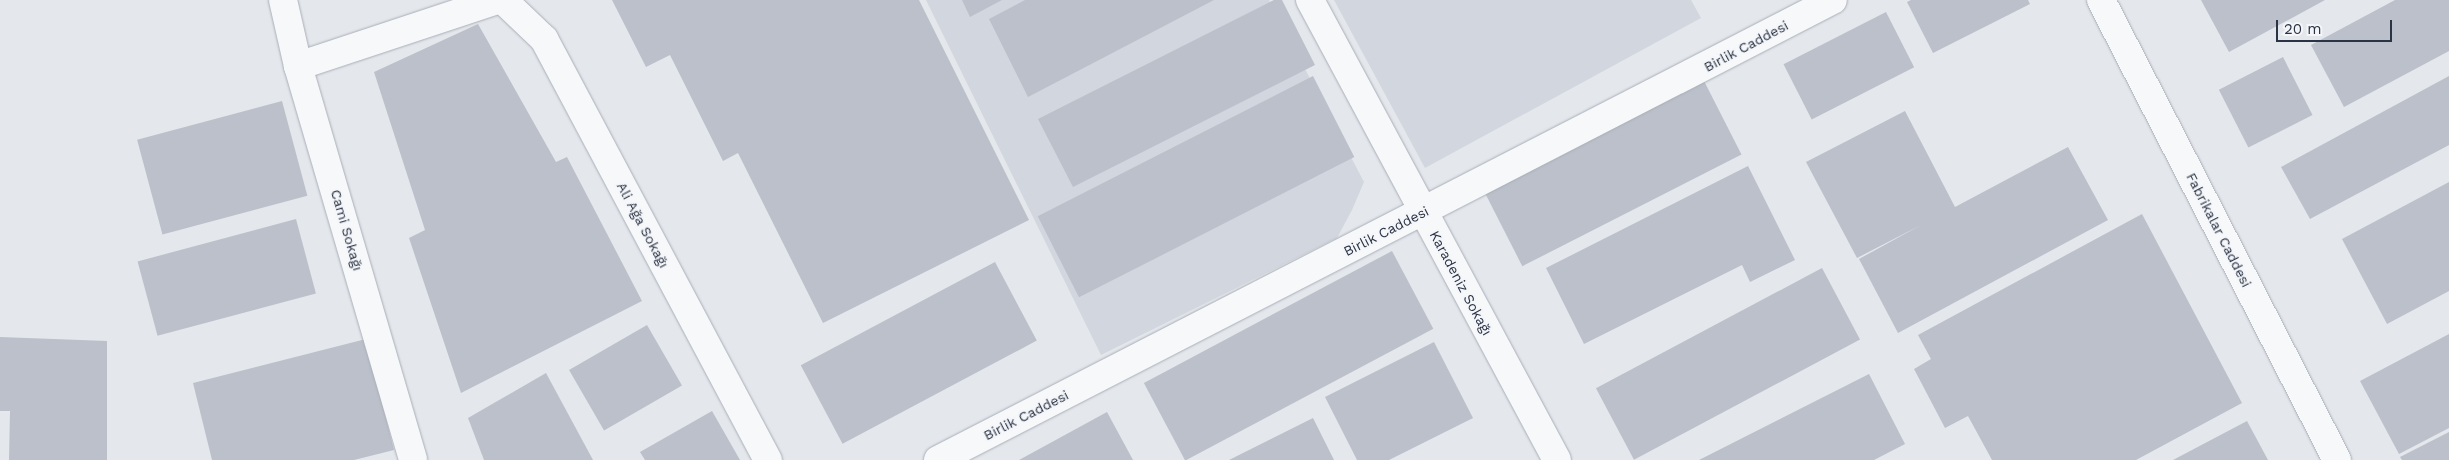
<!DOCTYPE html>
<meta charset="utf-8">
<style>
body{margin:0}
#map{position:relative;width:2449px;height:460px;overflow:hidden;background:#e4e7ec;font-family:"Work Sans",sans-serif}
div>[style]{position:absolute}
.built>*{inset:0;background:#d2d6de}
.building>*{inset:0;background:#bbc0ca;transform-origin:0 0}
.roads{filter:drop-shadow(0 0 1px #a9aeb7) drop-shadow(0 0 1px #a9aeb7)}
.minor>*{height:28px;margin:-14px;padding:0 14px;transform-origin:14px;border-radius:14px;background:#f7f8fa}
span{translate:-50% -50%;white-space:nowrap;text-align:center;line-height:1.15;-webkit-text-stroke:4px #f4f6f9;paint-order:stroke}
.street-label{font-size:14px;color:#2b3445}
.scale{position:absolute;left:2276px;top:20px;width:116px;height:22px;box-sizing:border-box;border:2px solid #2b3445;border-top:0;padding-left:6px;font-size:15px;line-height:18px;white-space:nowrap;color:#2b3445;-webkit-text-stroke:4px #f4f6f9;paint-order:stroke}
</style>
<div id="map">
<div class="built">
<i style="clip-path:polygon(926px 0,1269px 0,1364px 182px,1352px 210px,1337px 238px,1101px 355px)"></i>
<i style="clip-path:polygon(1334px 0,1691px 0,1701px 18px,1425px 168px)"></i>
</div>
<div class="building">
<i style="clip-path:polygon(612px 0,919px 0,1029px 220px,823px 323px,738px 153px,723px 161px,670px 55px,646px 67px)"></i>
<i style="clip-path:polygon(962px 0,1002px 0,970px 17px)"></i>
<i style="clip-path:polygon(1025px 0,1214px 0,1028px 97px,989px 19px)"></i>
<i style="clip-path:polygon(1274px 0,1282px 0,1315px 65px,1073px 187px,1038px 119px)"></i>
<i style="clip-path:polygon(1911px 0,2028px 0,2030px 4px,1933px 53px,1907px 2px)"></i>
<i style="clip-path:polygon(2201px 0,2325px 0,2229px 52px)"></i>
<i style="clip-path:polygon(2395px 0,2449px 0,2449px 51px,2344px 107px,2311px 45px)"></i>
<i style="left:1886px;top:12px;width:62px;height:115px;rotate:63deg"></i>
<i style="clip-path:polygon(478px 24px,556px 162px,567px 157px,642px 301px,461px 393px,409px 238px,425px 230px,374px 72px)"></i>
<i style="left:2283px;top:57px;width:65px;height:72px;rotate:63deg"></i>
<i style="left:1313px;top:76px;width:91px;height:309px;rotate:63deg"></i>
<i style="clip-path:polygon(2449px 76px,2449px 145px,2310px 219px,2281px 167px)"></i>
<i style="left:1702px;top:77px;width:87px;height:246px;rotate:63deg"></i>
<i style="left:282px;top:101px;width:98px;height:150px;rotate:75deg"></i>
<i style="clip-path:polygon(1905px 111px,1955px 207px,2068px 147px,2108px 220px,1898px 333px,1859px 259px,1921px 225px,1857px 258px,1806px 162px)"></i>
<i style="clip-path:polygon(1748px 166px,1795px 260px,1750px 282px,1742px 265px,1584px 344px,1546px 268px)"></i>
<i style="clip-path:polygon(2449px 182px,2449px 291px,2387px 324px,2342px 239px)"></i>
<i style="clip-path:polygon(2142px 214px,2242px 403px,2136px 460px,1992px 460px,1968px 416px,1945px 428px,1914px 369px,1931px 359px,1918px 335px)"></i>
<i style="left:296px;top:219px;width:77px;height:164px;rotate:75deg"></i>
<i style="left:1392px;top:251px;width:88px;height:281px;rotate:62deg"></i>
<i style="left:995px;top:262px;width:89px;height:220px;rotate:62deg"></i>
<i style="left:1822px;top:268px;width:81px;height:256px;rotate:62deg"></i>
<i style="left:647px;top:325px;width:70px;height:90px;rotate:60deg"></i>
<i style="clip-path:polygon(2449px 334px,2449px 428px,2399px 454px,2360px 381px)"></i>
<i style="clip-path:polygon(0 337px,107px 341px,107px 460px,9px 460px,10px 411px,0 411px)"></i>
<i style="clip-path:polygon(366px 339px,394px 450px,354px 460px,212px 460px,193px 383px)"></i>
<i style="clip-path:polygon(1434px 342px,1473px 418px,1389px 460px,1357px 460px,1325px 397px)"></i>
<i style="clip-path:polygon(546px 373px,593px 460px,484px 460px,468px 418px)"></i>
<i style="clip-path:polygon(1869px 374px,1905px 444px,1874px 460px,1699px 460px)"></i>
<i style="clip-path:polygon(712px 411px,740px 460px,645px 460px,640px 452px)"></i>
<i style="clip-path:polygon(1107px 412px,1133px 460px,1019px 460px)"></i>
<i style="clip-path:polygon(1313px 418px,1334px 460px,1229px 460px)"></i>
<i style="clip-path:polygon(2247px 421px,2268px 460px,2173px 460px)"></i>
<i style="clip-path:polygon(2449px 432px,2449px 460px,2402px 460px,2400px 457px)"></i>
</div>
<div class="roads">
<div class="minor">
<i style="left:283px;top:0;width:68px;rotate:77.2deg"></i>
<i style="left:298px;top:66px;width:410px;rotate:73.7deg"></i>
<i style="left:503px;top:0;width:57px;rotate:43.6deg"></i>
<i style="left:544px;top:39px;width:477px;rotate:62deg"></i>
<i style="left:1310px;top:0;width:522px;rotate:61.77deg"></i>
<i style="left:2101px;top:0;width:517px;rotate:62.84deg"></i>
<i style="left:298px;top:66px;width:210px;rotate:-18.3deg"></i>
<i style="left:938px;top:460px;width:1006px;rotate:-27.2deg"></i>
</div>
</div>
<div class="street-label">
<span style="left:1746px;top:46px;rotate:-28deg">Birlik Caddesi</span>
<span style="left:643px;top:225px;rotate:62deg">Ali Ağa Sokağı</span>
<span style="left:347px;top:230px;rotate:74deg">Cami Sokağı</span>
<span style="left:2219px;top:230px;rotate:63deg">Fabrikalar Caddesi</span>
<span style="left:1386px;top:231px;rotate:-27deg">Birlik Caddesi</span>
<span style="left:1461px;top:283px;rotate:62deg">Karadeniz Sokağı</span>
<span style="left:1026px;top:415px;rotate:-27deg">Birlik Caddesi</span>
</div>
<div class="scale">20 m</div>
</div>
